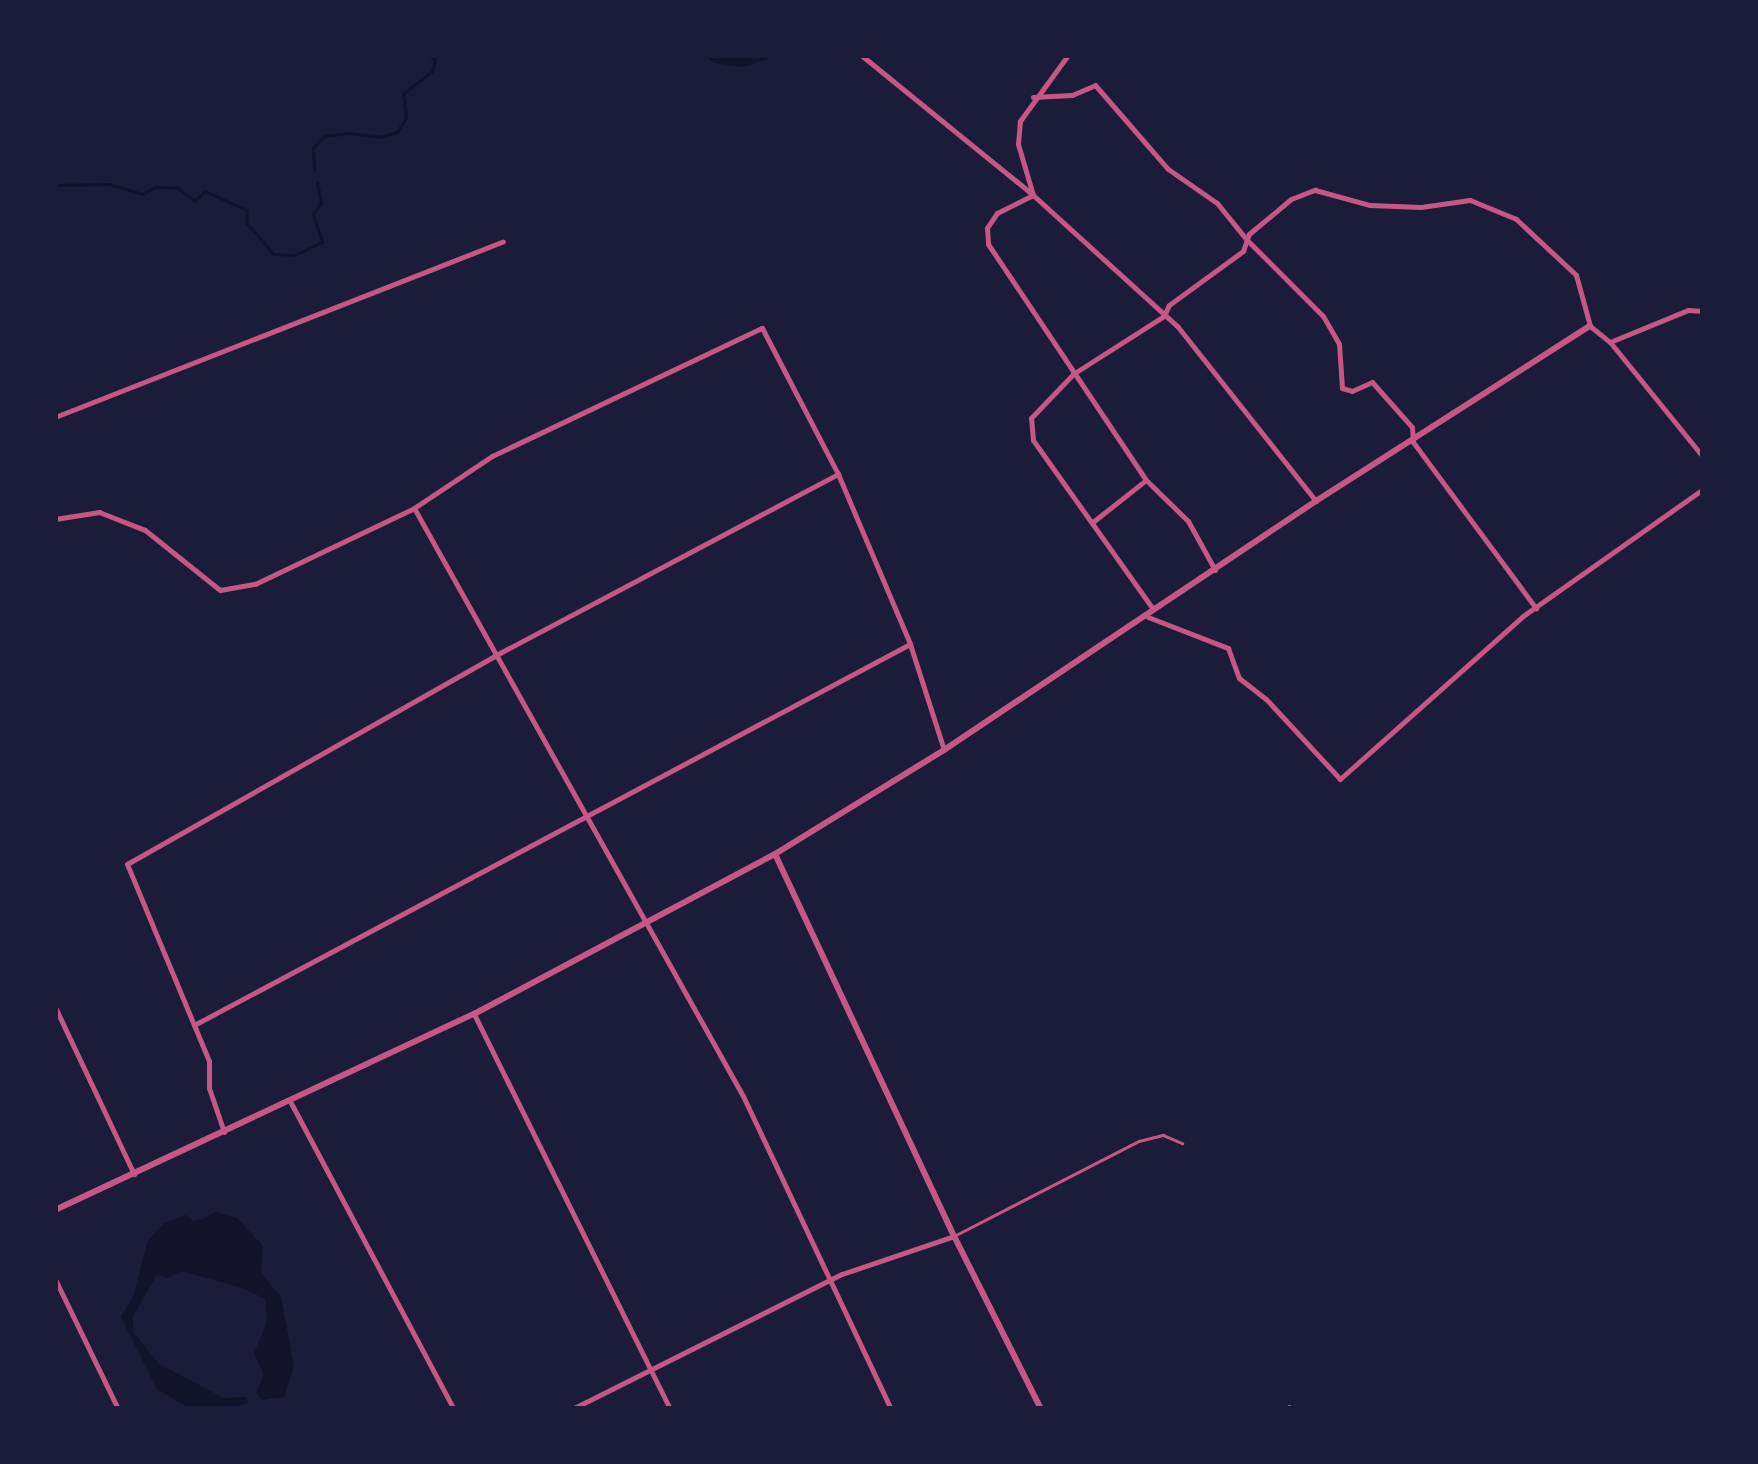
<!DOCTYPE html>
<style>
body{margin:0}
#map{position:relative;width:1758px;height:1464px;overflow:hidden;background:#1b1b3a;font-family:"Fira Sans Condensed",sans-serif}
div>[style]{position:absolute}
.water>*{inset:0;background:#12122b}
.stream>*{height:2.5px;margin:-1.25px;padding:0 1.25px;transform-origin:1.25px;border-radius:1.25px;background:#12122b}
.service>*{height:2.5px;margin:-1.25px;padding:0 1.25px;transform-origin:1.25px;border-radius:1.25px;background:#c65784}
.minor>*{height:5px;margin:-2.5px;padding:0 2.5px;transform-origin:2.5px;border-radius:2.5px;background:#c65784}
.tertiary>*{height:6px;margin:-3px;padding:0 3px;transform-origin:3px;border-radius:3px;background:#c65784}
span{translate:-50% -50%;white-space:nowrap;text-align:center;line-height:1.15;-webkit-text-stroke:10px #1b1b3a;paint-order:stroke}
.frame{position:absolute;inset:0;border:58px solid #1b1b3a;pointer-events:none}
</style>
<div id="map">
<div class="water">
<i style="clip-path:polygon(704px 55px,777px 55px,744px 67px,714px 63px)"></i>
<i style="clip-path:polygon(215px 1212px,237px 1218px,263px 1246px,261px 1273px,281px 1297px,294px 1367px,284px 1397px,262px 1400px,256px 1393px,264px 1375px,254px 1353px,267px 1322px,265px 1299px,245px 1289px,182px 1271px,168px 1278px,157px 1275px,133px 1316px,133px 1332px,159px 1364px,224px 1398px,246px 1397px,248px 1403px,227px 1409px,190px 1409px,157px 1389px,121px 1317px,133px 1297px,148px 1240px,164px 1223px,186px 1215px,193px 1221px,203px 1219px)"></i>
</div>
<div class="stream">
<i style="left:314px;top:170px;width:22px;rotate:-93deg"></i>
<i style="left:313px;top:148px;width:16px;rotate:-47deg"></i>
<i style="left:324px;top:136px;width:25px;rotate:-7deg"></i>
<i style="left:349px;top:133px;width:31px;rotate:7deg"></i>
<i style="left:380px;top:137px;width:18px;rotate:-16deg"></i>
<i style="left:397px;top:132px;width:17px;rotate:-57deg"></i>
<i style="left:406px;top:118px;width:24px;rotate:-97deg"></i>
<i style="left:403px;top:94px;width:37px;rotate:-38deg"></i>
<i style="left:432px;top:71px;width:11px;rotate:-75deg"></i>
<i style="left:435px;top:60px;width:9px;rotate:-148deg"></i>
<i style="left:55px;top:185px;width:55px;rotate:-1deg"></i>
<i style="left:110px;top:184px;width:34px;rotate:17deg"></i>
<i style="left:143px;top:194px;width:14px;rotate:-30deg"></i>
<i style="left:155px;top:187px;width:23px;rotate:2deg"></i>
<i style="left:178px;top:188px;width:21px;rotate:37deg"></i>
<i style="left:195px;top:201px;width:14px;rotate:-45deg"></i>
<i style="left:205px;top:191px;width:46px;rotate:24.3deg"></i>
<i style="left:247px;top:210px;width:13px;rotate:90deg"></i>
<i style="left:247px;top:223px;width:41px;rotate:48.9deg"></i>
<i style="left:274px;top:254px;width:21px;rotate:3deg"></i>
<i style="left:295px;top:255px;width:30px;rotate:-26deg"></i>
<i style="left:322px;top:242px;width:29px;rotate:-108deg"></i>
<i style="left:313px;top:214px;width:14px;rotate:-54deg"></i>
<i style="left:321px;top:203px;width:20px;rotate:-101deg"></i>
</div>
<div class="service">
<i style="left:954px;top:1236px;width:208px;rotate:-27.2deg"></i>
<i style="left:1139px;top:1141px;width:25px;rotate:-14deg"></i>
<i style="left:1163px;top:1135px;width:21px;rotate:23deg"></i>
</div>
<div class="minor">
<i style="left:861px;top:55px;width:222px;rotate:39.1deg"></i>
<i style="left:1033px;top:195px;width:196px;rotate:42.3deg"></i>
<i style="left:1178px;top:327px;width:222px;rotate:51.6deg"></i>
<i style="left:1068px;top:55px;width:82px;rotate:126deg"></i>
<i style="left:1020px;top:121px;width:23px;rotate:95deg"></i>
<i style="left:1018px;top:144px;width:53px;rotate:73.6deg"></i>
<i style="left:1033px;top:195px;width:40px;rotate:153.4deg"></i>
<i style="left:997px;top:213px;width:18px;rotate:124deg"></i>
<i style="left:987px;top:228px;width:16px;rotate:86deg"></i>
<i style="left:988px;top:244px;width:284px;rotate:56.2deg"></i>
<i style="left:1146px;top:480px;width:59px;rotate:44.3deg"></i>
<i style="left:1188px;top:521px;width:56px;rotate:61.1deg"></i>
<i style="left:1033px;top:97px;width:39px;rotate:-3deg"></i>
<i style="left:1072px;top:95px;width:25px;rotate:-23deg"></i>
<i style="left:1095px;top:85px;width:111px;rotate:49deg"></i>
<i style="left:1168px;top:169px;width:60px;rotate:34.8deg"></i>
<i style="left:1217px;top:203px;width:48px;rotate:51deg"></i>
<i style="left:1247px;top:240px;width:107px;rotate:45deg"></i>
<i style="left:1323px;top:316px;width:32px;rotate:60deg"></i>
<i style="left:1339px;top:344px;width:44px;rotate:86.1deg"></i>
<i style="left:1342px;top:388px;width:10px;rotate:17deg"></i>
<i style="left:1352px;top:391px;width:22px;rotate:-24deg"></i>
<i style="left:1372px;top:382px;width:60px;rotate:48.4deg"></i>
<i style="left:1412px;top:427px;width:15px;rotate:86deg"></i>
<i style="left:1413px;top:442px;width:207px;rotate:53.5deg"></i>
<i style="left:1610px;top:342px;width:84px;rotate:-22.3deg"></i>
<i style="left:1688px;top:310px;width:15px;rotate:4deg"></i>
<i style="left:55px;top:417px;width:481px;rotate:-21.4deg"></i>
<i style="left:414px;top:508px;width:674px;rotate:60.77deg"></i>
<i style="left:743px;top:1096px;width:346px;rotate:64.7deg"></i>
<i style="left:55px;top:519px;width:45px;rotate:-9deg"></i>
<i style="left:99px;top:512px;width:49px;rotate:21.4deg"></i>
<i style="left:145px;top:530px;width:96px;rotate:38.7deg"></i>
<i style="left:220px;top:590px;width:36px;rotate:-10deg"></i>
<i style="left:255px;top:584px;width:176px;rotate:-25.5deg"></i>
<i style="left:414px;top:508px;width:94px;rotate:-33.7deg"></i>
<i style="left:492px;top:456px;width:299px;rotate:-25.4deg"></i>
<i style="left:762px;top:328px;width:165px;rotate:62.5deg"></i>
<i style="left:838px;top:474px;width:185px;rotate:67deg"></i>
<i style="left:910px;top:644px;width:111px;rotate:72.2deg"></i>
<i style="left:1094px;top:521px;width:66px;rotate:-38.3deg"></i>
<i style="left:1153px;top:609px;width:207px;rotate:-125.4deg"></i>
<i style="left:1033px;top:440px;width:22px;rotate:-95deg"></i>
<i style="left:1031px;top:418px;width:61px;rotate:-46.3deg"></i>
<i style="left:1073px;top:374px;width:108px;rotate:-32.5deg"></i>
<i style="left:1164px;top:316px;width:12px;rotate:-66deg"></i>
<i style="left:1169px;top:305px;width:92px;rotate:-36.1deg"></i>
<i style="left:1243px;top:251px;width:18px;rotate:-71deg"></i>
<i style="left:1249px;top:234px;width:55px;rotate:-39.8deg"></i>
<i style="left:1291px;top:199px;width:26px;rotate:-21deg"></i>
<i style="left:1315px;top:190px;width:57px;rotate:15.3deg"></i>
<i style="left:1370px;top:205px;width:51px;rotate:2.2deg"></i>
<i style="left:1421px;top:207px;width:49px;rotate:-8.1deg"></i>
<i style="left:1470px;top:200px;width:50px;rotate:22.4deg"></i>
<i style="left:1516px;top:219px;width:82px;rotate:43deg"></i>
<i style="left:1576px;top:275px;width:53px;rotate:74.6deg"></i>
<i style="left:1590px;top:326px;width:26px;rotate:39deg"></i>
<i style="left:1610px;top:342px;width:148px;rotate:51deg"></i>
<i style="left:1148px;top:617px;width:86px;rotate:21.2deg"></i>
<i style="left:1228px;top:648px;width:32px;rotate:70deg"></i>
<i style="left:1239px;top:678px;width:34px;rotate:38deg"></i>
<i style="left:1266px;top:699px;width:109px;rotate:47.2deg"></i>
<i style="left:1340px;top:779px;width:245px;rotate:-41.7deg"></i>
<i style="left:1523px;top:616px;width:220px;rotate:-35.2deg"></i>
<i style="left:55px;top:1007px;width:185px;rotate:64.7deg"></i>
<i style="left:474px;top:1014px;width:441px;rotate:63.6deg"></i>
<i style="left:194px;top:1025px;width:811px;rotate:-28.02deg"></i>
<i style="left:291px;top:1103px;width:347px;rotate:62deg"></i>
<i style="left:224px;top:1132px;width:46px;rotate:-108.8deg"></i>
<i style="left:209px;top:1088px;width:27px;rotate:-90deg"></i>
<i style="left:209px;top:1061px;width:213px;rotate:-112.6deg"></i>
<i style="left:127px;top:864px;width:426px;rotate:-29.5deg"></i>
<i style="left:498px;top:654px;width:385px;rotate:-27.9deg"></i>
<i style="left:55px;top:1279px;width:144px;rotate:64.1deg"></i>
<i style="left:1289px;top:1407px;width:2px;rotate:90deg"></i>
<i style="left:572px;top:1409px;width:302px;rotate:-26.6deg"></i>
<i style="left:842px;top:1274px;width:118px;rotate:-18.7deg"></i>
</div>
<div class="tertiary">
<i style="left:775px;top:854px;width:422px;rotate:64.9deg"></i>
<i style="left:954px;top:1236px;width:194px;rotate:63.3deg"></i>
<i style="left:55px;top:1210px;width:463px;rotate:-25.1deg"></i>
<i style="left:474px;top:1014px;width:341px;rotate:-28deg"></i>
<i style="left:775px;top:854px;width:198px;rotate:-31.6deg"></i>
<i style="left:944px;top:750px;width:448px;rotate:-33.8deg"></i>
<i style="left:1316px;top:501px;width:325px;rotate:-32.6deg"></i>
</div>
<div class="frame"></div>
</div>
